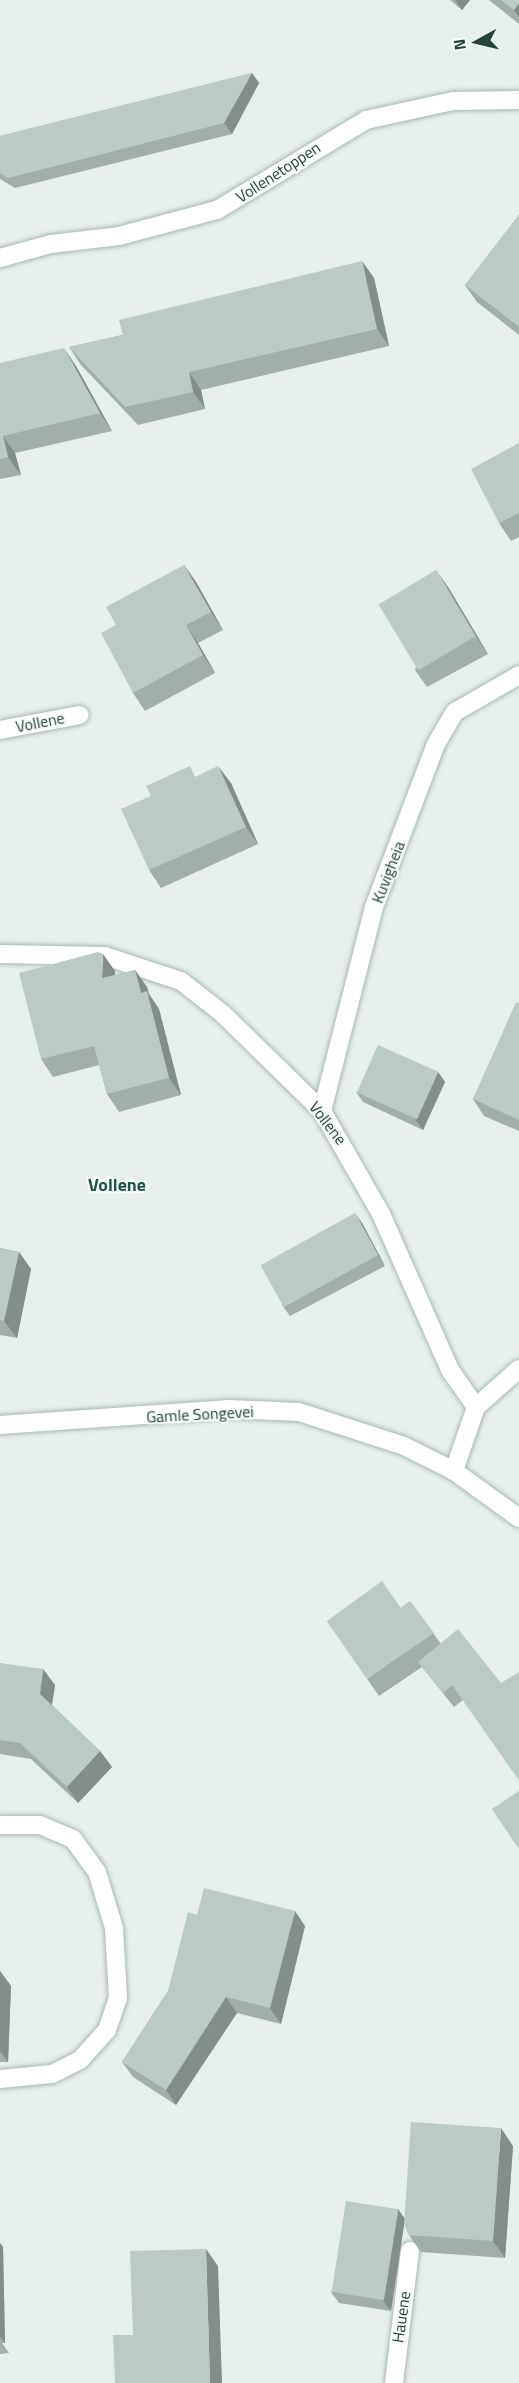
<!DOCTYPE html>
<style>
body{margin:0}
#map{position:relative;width:519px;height:2383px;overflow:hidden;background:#e6efeb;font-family:"Titillium Web",sans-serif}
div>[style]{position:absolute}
.roads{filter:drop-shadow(0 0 2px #a8b8b2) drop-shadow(0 0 2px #a8b8b2)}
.street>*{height:18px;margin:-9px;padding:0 9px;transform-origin:9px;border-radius:9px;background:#fff}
.secondary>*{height:18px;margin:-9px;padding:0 9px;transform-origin:9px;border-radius:9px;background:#fff}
.wall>*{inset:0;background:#a1aea9}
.shaded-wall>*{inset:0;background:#838d89}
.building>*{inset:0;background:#bbcac4;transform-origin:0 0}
span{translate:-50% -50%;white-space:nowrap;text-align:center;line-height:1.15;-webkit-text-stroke:4.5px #f7fbf9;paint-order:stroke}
.street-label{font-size:16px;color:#24423a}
.neighbourhood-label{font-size:18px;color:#1f5548;font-weight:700}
.north{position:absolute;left:447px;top:12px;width:60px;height:60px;-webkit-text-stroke:4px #f7fbf9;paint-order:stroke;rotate:262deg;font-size:16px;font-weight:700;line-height:24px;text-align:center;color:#24423a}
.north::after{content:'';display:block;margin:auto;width:21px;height:27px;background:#24423a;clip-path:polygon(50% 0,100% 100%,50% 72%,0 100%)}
</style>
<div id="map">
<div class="roads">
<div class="street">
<i style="left:0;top:258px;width:53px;rotate:-15.4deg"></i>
<i style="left:51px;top:244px;width:68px;rotate:-6.7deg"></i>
<i style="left:119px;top:236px;width:101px;rotate:-14.9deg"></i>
<i style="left:217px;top:210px;width:174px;rotate:-31.1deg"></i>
<i style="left:366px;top:120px;width:89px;rotate:-12.3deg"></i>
<i style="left:453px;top:101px;width:66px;rotate:-0.9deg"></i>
<i style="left:0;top:730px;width:81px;rotate:-10.6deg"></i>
<i style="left:0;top:954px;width:105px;rotate:1.1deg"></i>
<i style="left:105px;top:956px;width:80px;rotate:18.2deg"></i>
<i style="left:181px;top:981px;width:53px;rotate:38.2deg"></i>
<i style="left:223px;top:1014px;width:139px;rotate:44.4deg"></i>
<i style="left:322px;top:1111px;width:119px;rotate:60.2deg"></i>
<i style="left:381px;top:1214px;width:171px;rotate:66.1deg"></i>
<i style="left:450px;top:1370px;width:45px;rotate:54.9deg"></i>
<i style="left:476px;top:1407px;width:68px;rotate:109deg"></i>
<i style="left:322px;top:1111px;width:211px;rotate:-75.7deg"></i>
<i style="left:374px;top:907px;width:172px;rotate:-69.2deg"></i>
<i style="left:435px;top:746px;width:39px;rotate:-60deg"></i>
<i style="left:455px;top:712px;width:74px;rotate:-30deg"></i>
<i style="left:476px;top:1407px;width:57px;rotate:-41.5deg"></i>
<i style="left:0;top:1825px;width:40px"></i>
<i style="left:40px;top:1825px;width:36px;rotate:23deg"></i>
<i style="left:73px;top:1839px;width:41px;rotate:54deg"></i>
<i style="left:97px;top:1872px;width:59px;rotate:73.1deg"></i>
<i style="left:114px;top:1928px;width:70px;rotate:86.7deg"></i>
<i style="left:118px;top:1998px;width:34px;rotate:109deg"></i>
<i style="left:107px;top:2030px;width:40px;rotate:132deg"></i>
<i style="left:80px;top:2060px;width:31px;rotate:153deg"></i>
<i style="left:52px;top:2074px;width:52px;rotate:174.5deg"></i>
<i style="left:394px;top:2383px;width:133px;rotate:-83.1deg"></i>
</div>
<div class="secondary">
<i style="left:0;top:1425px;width:230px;rotate:-4deg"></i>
<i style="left:229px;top:1409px;width:70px;rotate:2.5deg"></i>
<i style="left:299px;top:1412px;width:110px;rotate:17.9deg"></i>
<i style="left:404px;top:1446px;width:56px;rotate:26.6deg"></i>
<i style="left:454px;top:1471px;width:80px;rotate:35.9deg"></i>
</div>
</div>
<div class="wall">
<i style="clip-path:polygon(450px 0,470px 0,462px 10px)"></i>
<i style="clip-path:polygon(489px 0,519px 0,519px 24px)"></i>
<i style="clip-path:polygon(252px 73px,259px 83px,232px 134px,15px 188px,0 179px,0 136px)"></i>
<i style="clip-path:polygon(519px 215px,519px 335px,477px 302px,465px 285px)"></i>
<i style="clip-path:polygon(374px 278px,389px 346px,201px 390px,205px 409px,138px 425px,81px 365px,69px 347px)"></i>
<i style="clip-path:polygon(0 363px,76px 366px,112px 431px,15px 453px,21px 475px,0 479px)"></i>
<i style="clip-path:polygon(519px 443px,519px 537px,511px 541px,499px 523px)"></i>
<i style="clip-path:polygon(184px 565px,196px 582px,223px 630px,198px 643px,215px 673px,145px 711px,133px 693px,116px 625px)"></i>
<i style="clip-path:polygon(448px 587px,488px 654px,427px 687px,415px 670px)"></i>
<i style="clip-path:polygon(197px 776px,231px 783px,258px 844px,161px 888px,149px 870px)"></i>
<i style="clip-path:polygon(135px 970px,147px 987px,149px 994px,159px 1009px,181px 1095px,119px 1112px,107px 1094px,99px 1065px,53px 1077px,41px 1059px,115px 971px,115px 975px)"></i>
<i style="clip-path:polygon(519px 1003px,519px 1131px,484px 1116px,473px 1099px)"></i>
<i style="clip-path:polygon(438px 1072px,445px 1082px,423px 1130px,363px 1102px,356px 1092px)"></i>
<i style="clip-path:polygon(362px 1223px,385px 1266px,290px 1316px,282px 1305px)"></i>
<i style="clip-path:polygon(0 1248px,19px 1252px,31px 1269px,17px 1338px,0 1335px)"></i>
<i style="clip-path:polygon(410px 1601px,441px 1644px,501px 1683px,519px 1780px,463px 1700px,454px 1707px,422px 1667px,379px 1696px,327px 1621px,401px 1608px)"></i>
<i style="clip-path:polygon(0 1663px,55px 1685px,52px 1705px,100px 1751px,112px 1767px,78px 1803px,31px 1759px,0 1754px)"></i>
<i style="clip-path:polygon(197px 1915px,305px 1926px,281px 2024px,237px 2013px,176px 2105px,133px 2077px,122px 2062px,168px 1991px)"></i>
<i style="clip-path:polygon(0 1971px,11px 1986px,8px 2062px,0 2062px)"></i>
<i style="clip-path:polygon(513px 2146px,505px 2258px,421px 2252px,409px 2235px,404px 2223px,391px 2311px,339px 2303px,331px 2292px,398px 2209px,404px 2218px)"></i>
<i style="clip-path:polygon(0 2243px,3px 2247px,5px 2343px,2px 2343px,9px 2353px,0 2354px)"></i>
</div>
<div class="shaded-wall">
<i style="clip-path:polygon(455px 0,470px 0,462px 10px)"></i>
<i style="clip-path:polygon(519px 3px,519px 17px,514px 10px)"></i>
<i style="clip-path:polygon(252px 73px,259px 83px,232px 134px,224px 123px)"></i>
<i style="clip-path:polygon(362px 261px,374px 278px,389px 346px,377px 329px)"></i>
<i style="clip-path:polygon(64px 348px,76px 366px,112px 431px,100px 413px)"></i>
<i style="clip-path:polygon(189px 372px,201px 390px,205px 409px,193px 392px)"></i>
<i style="clip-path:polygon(3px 436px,15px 453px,21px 475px,8px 457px)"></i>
<i style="clip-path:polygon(184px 565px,196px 582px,223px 630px,211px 612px)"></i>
<i style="clip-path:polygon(436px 570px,448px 587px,488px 654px,476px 636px)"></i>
<i style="clip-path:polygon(186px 625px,198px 643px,215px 673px,203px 655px)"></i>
<i style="clip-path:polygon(218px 766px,231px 783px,258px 844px,246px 827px)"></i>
<i style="clip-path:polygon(103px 954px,115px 971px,114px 996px,102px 978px)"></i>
<i style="clip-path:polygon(135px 970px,147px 987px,149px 994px,159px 1009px,181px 1095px,169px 1078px,141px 993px)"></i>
<i style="clip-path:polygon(438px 1072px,445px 1082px,423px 1130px,415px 1119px)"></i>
<i style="clip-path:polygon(355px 1213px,362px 1223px,385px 1266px,378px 1255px)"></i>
<i style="clip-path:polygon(19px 1252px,31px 1269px,17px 1338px,4px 1321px)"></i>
<i style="clip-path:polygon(43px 1669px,55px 1685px,51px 1710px,40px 1694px)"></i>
<i style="clip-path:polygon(100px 1751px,112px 1767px,78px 1803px,67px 1787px)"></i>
<i style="clip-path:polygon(295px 1911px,305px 1926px,281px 2024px,270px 2008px)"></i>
<i style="clip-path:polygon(0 1971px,11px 1986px,8px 2062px,0 2051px)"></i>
<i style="clip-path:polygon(226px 1997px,237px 2013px,176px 2105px,166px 2090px)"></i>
<i style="clip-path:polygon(501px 2128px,513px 2146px,505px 2258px,493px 2241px)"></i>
<i style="clip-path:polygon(398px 2209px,405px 2219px,391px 2311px,383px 2301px)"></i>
<i style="clip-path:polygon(0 2243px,3px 2247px,5px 2343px,0 2337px)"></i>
<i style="clip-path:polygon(206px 2249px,218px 2266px,222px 2383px,210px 2383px)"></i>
</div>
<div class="building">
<i style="clip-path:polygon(501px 0,519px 0,519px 3px,514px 10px)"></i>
<i style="clip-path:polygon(252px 73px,224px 123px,8px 178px,0 173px,0 136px)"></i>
<i style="clip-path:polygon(519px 215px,519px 327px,465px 285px)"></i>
<i style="clip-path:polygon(362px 261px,377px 329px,189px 372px,193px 392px,125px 407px,69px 347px,123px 335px,119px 320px)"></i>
<i style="clip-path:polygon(64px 348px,100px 413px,3px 436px,8px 457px,0 459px,0 363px)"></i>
<i style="clip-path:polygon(519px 443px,519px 513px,499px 523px,471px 469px)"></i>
<i style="clip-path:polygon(184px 565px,211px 612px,186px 625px,203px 655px,133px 693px,101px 633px,116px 625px,106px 607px)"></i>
<i style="left:436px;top:570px;width:77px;height:67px;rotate:59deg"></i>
<i style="clip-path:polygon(190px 766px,195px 777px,218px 766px,246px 827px,149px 870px,121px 809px,151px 796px,146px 786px)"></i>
<i style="clip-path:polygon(98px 952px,103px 954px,102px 978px,135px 970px,141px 993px,147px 991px,169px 1078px,107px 1094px,94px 1046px,41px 1059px,19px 973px)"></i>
<i style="clip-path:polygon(516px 1002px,519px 1003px,519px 1120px,473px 1099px)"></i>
<i style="left:378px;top:1045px;width:66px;height:52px;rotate:24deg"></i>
<i style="left:355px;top:1213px;width:48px;height:108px;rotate:61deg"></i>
<i style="clip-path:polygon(0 1248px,19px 1252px,4px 1321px,0 1320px)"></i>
<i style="clip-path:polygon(382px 1581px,401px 1608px,410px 1601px,434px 1633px,367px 1679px,327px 1621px)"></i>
<i style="clip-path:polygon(458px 1629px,501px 1683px,519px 1672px,519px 1780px,452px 1685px,443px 1693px,418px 1662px)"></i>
<i style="clip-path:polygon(0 1663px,43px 1669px,40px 1694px,100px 1751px,67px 1787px,20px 1743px,0 1740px)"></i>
<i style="clip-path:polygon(519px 1791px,519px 1849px,492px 1809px)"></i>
<i style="clip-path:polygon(204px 1888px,295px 1911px,270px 2008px,226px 1997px,166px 2090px,122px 2062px,168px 1991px,188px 1912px,197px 1915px)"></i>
<i style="clip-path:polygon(411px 2122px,501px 2128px,493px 2241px,409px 2235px,404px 2224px)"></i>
<i style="left:346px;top:2201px;width:53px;height:92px;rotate:9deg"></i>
<i style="clip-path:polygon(206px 2249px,210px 2383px,115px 2383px,113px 2335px,133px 2335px,130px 2251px)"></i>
</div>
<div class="street-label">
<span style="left:278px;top:172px;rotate:-33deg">Vollenetoppen</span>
<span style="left:40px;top:722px;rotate:-11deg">Vollene</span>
<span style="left:388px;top:872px;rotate:-69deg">Kuvigheia</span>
<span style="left:328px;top:1123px;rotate:52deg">Vollene</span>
<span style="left:200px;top:1414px;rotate:-3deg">Gamle Songevei</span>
<span style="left:401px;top:2317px;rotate:-82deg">Hauene</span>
</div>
<div class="neighbourhood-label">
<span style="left:117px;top:1185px">Vollene</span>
</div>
<div class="north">N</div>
</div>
